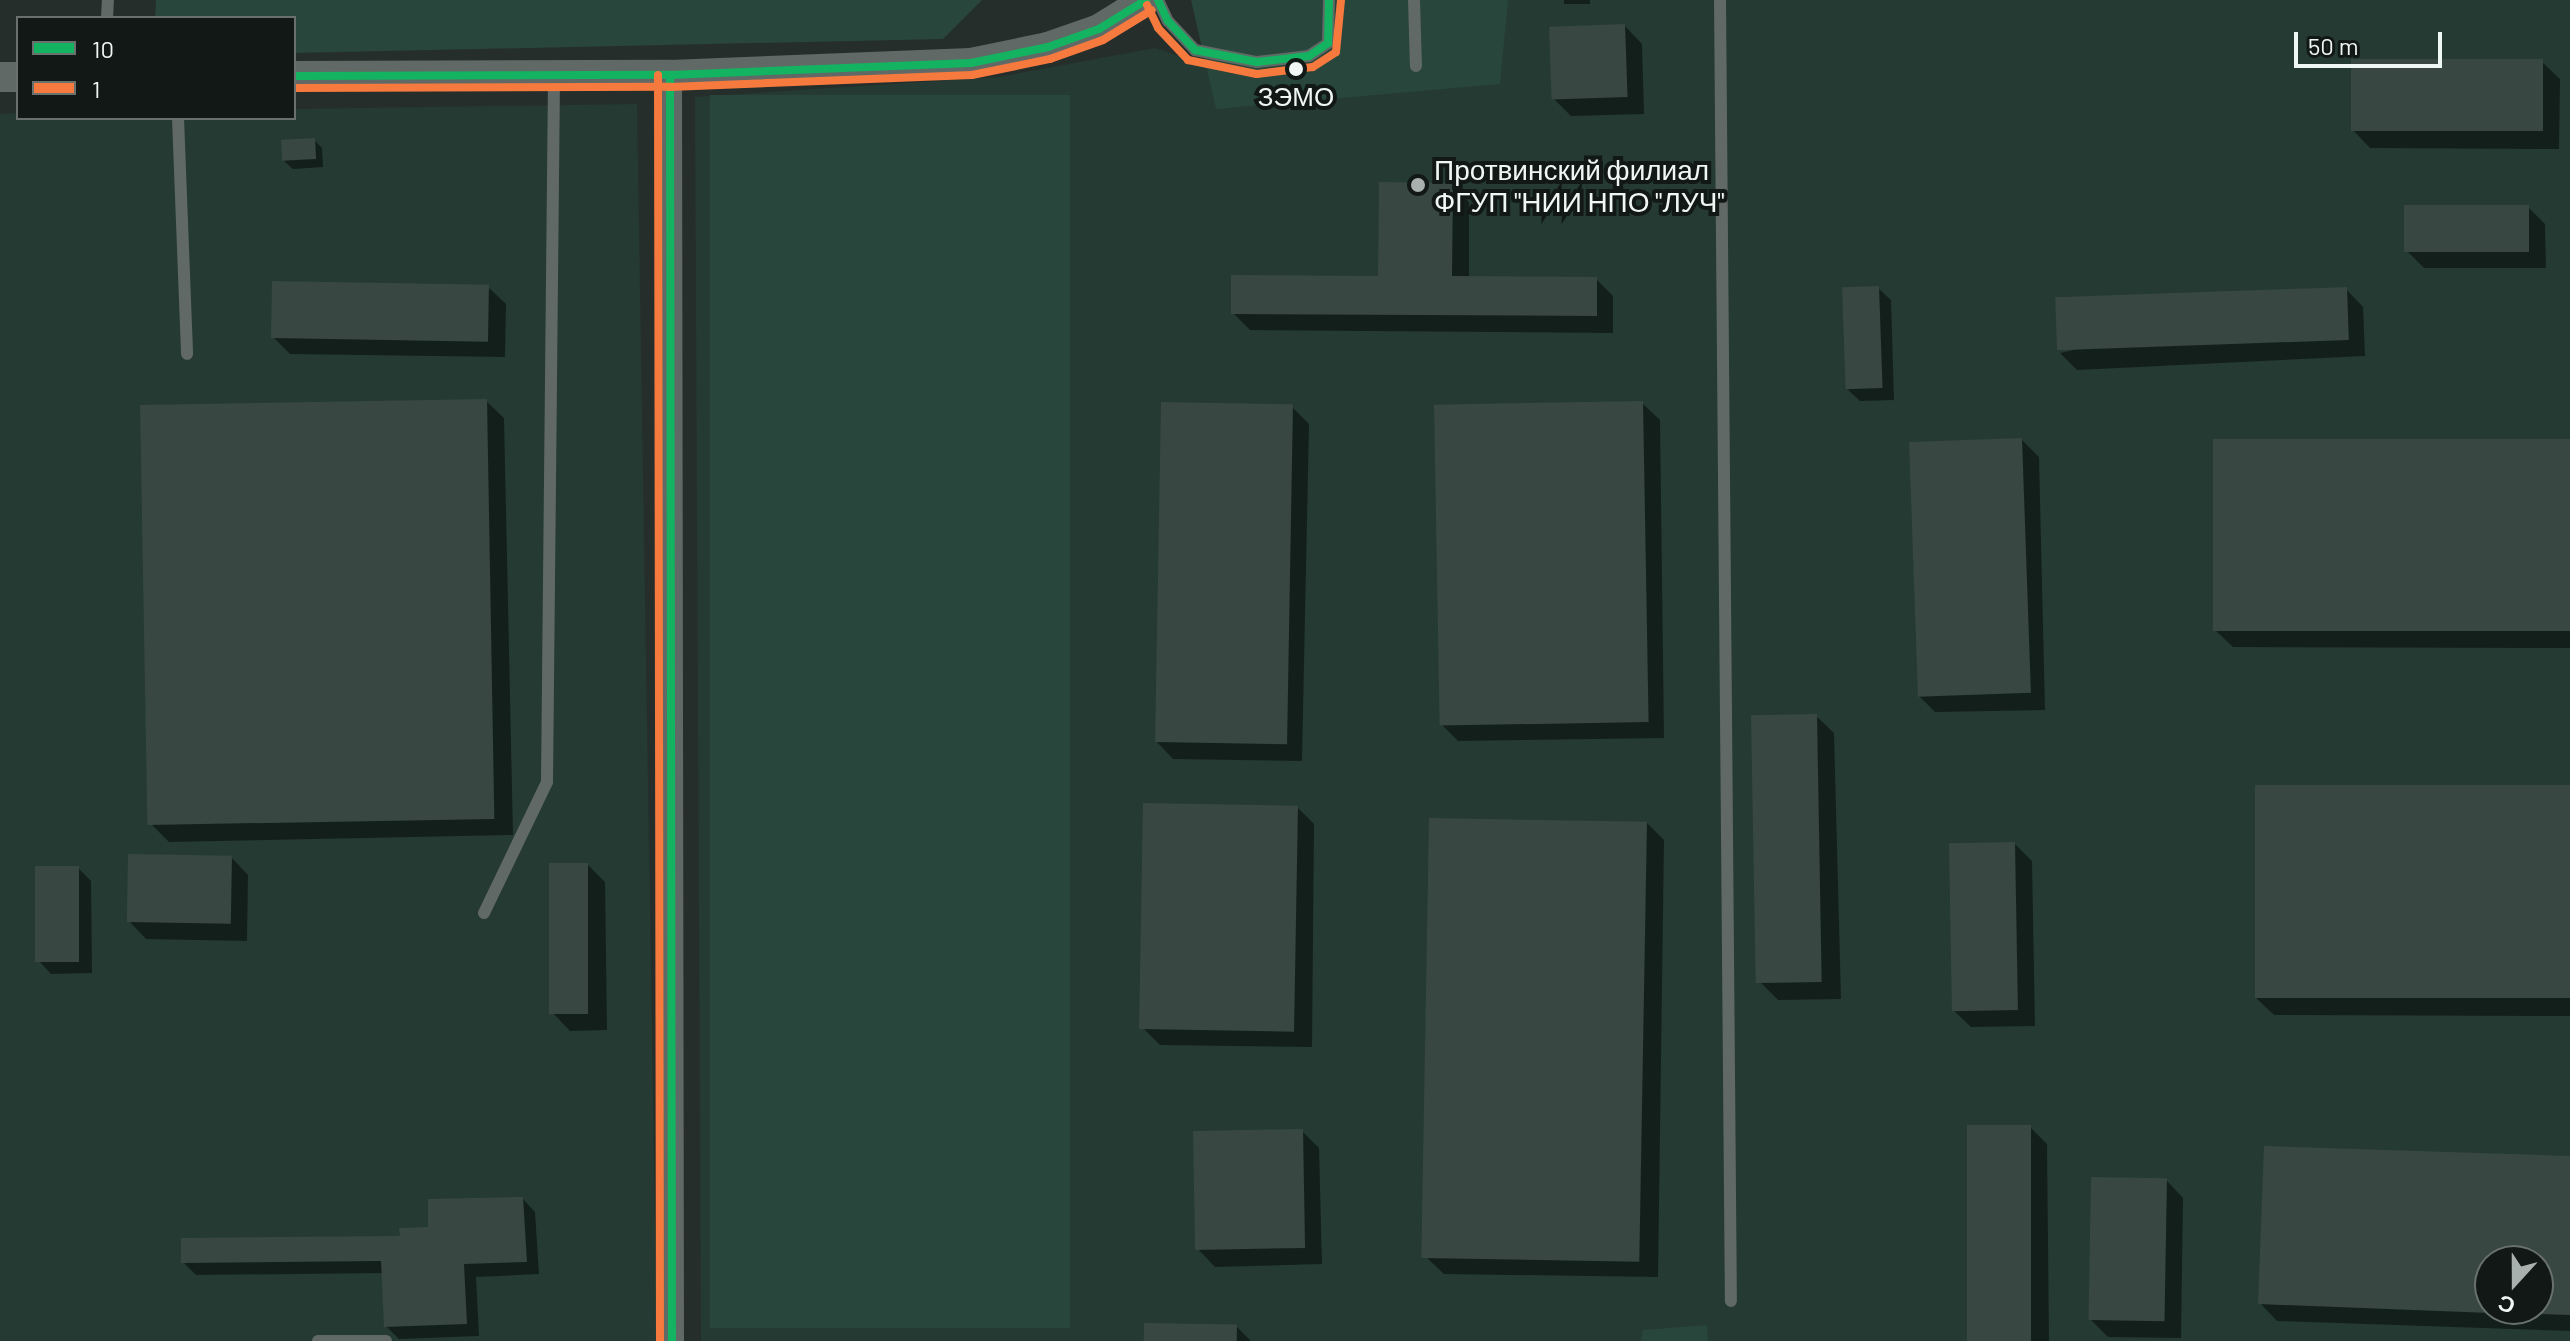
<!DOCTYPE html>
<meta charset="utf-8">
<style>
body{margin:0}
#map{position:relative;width:2570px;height:1341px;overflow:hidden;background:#262e2b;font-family:Barlow,sans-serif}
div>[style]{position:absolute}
.built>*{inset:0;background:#253a33}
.green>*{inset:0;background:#28463b;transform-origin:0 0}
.shadow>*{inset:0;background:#0007;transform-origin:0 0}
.building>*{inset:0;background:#384742;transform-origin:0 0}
.service>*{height:12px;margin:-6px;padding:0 6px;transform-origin:6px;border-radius:6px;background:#616966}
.minor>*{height:24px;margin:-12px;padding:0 12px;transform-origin:12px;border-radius:12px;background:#616966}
.tertiary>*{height:30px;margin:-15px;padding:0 15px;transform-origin:15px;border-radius:15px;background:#616966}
.bus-1>*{height:8px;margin:-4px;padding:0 4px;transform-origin:4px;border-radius:4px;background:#13b361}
.bus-2>*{height:8px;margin:-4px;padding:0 4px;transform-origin:4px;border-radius:4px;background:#f6793e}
.dots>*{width:22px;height:22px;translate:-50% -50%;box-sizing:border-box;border:4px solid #111815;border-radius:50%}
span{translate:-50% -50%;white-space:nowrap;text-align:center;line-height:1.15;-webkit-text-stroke:8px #111815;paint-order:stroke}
.bus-label{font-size:26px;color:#eef7f3}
.poi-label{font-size:28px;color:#eef7f3}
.left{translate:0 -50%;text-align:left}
.legend{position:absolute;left:16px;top:16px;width:280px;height:104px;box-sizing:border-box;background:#111815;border:2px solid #69716e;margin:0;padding:10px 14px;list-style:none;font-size:24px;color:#eef7f3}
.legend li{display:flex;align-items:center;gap:16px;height:40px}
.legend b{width:40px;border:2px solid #69716e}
.north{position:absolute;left:2474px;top:1245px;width:80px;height:80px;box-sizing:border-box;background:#111815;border:2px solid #69716e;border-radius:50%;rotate:201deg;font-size:22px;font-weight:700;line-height:32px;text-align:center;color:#eef7f3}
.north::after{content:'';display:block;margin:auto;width:28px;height:36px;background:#a8b1ad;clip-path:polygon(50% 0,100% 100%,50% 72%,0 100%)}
.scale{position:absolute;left:2294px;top:32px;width:148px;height:36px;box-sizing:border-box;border:4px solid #eef7f3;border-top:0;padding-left:10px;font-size:24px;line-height:28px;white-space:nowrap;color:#eef7f3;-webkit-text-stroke:6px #111815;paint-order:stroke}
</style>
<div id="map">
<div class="built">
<i style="clip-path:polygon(evenodd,1352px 0,2570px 0,2570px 1341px,701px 1341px,695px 97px,999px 77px,1155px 48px,1218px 69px,1352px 0,2490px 1261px,2538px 1261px,2538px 1309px,2490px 1309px,2490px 1261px)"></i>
<i style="clip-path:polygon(637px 104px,657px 1341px,0 1341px,0 114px,18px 113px,18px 118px,294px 118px,294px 109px)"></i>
</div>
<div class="green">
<i style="clip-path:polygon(156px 0,982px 0,943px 39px,294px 53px,294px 18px,155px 18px)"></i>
<i style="clip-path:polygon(1191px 0,1508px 0,1500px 84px,1216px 109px)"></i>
<i style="left:1070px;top:95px;width:1233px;height:360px;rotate:90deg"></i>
<i style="clip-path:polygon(1707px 1325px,1708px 1341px,1641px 1341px,1643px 1330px)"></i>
</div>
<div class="shadow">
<i style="left:1564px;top:0;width:26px;height:4px"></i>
<i style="clip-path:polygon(1625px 26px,1642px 44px,1644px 114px,1571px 116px,1554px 99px)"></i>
<i style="clip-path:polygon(2542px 62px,2560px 79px,2559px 149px,2370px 148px,2353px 130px)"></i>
<i style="clip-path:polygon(314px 140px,322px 148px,323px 167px,293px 169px,284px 161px)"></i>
<i style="clip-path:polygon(1452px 185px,1469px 202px,1469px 278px,1596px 279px,1613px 296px,1613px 333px,1250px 330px,1233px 313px,1380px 278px)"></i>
<i style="clip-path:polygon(2528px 207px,2545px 224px,2546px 268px,2424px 268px,2407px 251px)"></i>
<i style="clip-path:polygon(488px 287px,506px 304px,505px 357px,290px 354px,273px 337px)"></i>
<i style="clip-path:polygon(1878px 288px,1891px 300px,1894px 400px,1860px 401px,1847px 389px)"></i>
<i style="clip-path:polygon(2346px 289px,2363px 307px,2365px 356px,2077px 370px,2060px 353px)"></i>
<i style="clip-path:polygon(486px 401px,504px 418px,513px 835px,169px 842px,152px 825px)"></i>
<i style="clip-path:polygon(1642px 403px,1660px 420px,1664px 738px,1458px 741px,1440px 723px)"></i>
<i style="clip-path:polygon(1292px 407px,1309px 424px,1302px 761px,1173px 759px,1156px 741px)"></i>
<i style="clip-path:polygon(2022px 440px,2039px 457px,2045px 710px,1935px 712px,1918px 695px)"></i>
<i style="clip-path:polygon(2570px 442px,2570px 648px,2233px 647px,2215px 630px)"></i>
<i style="clip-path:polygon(1816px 716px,1834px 733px,1841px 999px,1778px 1000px,1761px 983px)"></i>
<i style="clip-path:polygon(2570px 788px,2570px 1016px,2274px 1015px,2256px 998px)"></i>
<i style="clip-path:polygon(1297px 807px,1314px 824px,1312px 1047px,1160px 1045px,1143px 1028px)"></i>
<i style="clip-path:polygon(1646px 822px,1664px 840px,1658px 1277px,1444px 1274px,1426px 1257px)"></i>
<i style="clip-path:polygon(2015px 844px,2032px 861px,2035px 1026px,1971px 1027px,1953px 1010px)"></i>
<i style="clip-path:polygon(231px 857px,248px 875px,247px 941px,146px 939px,129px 921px)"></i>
<i style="clip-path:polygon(588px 865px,605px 882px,607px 1030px,570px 1031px,553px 1013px)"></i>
<i style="clip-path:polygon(78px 868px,91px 881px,92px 973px,51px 974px,39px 961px)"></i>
<i style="clip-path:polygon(2030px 1127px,2047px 1144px,2049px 1341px,1970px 1341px)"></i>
<i style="clip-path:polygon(1302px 1131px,1319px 1148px,1322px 1264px,1215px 1267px,1198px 1249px)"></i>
<i style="clip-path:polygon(evenodd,2570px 1158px,2570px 1331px,2277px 1321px,2260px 1303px,2570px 1158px,2490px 1261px,2538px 1261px,2538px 1309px,2490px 1309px,2490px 1261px)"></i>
<i style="clip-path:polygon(2166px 1180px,2183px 1198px,2181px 1338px,2108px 1337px,2091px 1320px)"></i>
<i style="clip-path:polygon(523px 1199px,535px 1212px,539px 1274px,476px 1277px,479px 1336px,399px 1339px,386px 1326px,384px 1273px,196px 1275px,183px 1262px,402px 1238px)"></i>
<i style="clip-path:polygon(1236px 1326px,1251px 1341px,1146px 1341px)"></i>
</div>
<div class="building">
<i style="left:1625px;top:24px;width:73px;height:76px;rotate:88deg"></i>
<i style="left:2351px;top:59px;width:192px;height:72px"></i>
<i style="left:315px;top:138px;width:21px;height:34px;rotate:87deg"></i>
<i style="clip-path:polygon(1379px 182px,1453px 183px,1452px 276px,1597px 277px,1597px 316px,1231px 314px,1231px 275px,1378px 276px)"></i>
<i style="left:2404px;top:205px;width:125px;height:47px"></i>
<i style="left:272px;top:281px;width:217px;height:57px;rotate:1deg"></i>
<i style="left:1879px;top:286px;width:102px;height:37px;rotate:88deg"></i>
<i style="left:2347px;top:287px;width:53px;height:292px;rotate:88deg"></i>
<i style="left:487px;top:399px;width:420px;height:347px;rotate:89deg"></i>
<i style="left:1643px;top:401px;width:321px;height:209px;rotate:89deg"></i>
<i style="left:1161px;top:402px;width:132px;height:340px;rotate:1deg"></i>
<i style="left:2022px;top:438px;width:255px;height:113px;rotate:88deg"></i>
<i style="left:2213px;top:439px;width:357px;height:192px"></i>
<i style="left:1817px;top:714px;width:268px;height:66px;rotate:89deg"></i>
<i style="left:2255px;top:785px;width:315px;height:213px"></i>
<i style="left:1143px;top:803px;width:155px;height:226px;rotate:1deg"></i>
<i style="left:1429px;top:818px;width:218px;height:440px;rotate:1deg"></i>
<i style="left:2015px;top:842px;width:168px;height:66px;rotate:89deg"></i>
<i style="left:128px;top:854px;width:104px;height:68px;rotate:1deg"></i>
<i style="left:549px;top:863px;width:39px;height:151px"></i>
<i style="left:35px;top:866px;width:44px;height:96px"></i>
<i style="left:1967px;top:1125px;width:64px;height:216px"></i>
<i style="left:1303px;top:1129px;width:119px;height:110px;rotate:89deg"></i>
<i style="clip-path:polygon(2264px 1146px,2570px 1156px,2570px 1315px,2538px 1314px,2538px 1261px,2490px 1261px,2490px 1313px,2258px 1304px)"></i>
<i style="left:2091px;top:1177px;width:76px;height:143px;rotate:1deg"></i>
<i style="clip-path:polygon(523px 1197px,527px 1262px,464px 1264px,467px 1324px,384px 1327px,381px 1261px,181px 1263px,181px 1238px,400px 1236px,399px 1228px,428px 1227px,428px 1199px)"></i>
<i style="left:1144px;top:1323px;width:93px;height:18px;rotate:1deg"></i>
</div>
<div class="service">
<i style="left:1158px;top:0;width:23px;rotate:65deg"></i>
<i style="left:1168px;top:21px;width:40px;rotate:47deg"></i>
<i style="left:1195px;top:50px;width:63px;rotate:11deg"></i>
<i style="left:1257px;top:62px;width:52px;rotate:-6.6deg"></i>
<i style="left:1309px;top:56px;width:23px;rotate:-34deg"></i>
<i style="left:1328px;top:43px;width:43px;rotate:-88.7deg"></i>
<i style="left:1414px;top:0;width:66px;rotate:88.3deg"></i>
<i style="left:1720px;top:0;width:1301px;rotate:89.52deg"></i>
<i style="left:107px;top:18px;width:18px;rotate:-87deg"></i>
<i style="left:178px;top:118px;width:236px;rotate:87.8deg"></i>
<i style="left:484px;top:913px;width:145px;rotate:-64.3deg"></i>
<i style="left:547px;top:782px;width:706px;rotate:-89.43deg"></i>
<i style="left:318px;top:1341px;width:68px"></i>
</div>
<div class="minor">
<i style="left:670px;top:75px;width:1266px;rotate:89.91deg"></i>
</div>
<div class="tertiary">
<i style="left:294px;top:76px;width:376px;rotate:-0.2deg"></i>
<i style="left:670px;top:75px;width:301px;rotate:-2.3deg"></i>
<i style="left:971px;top:63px;width:79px;rotate:-11.7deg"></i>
<i style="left:1048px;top:47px;width:54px;rotate:-19.4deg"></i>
<i style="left:1099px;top:29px;width:55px;rotate:-31.7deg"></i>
<i style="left:0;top:77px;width:18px"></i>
</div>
<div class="bus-1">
<i style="left:1158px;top:0;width:23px;rotate:65deg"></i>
<i style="left:1168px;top:21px;width:40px;rotate:47deg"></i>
<i style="left:1195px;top:50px;width:63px;rotate:11deg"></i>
<i style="left:1257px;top:62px;width:52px;rotate:-6.6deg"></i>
<i style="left:1309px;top:56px;width:23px;rotate:-34deg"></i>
<i style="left:1328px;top:43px;width:43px;rotate:-88.7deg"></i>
<i style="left:670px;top:75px;width:1266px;rotate:89.91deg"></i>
<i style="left:294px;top:76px;width:376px;rotate:-0.2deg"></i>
<i style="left:670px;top:75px;width:301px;rotate:-2.3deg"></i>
<i style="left:971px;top:63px;width:79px;rotate:-11.7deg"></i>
<i style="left:1048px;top:47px;width:54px;rotate:-19.4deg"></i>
<i style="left:1099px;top:29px;width:55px;rotate:-31.7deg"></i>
</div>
<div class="bus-2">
<i style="left:1147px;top:5px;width:25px;rotate:64deg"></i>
<i style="left:1158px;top:28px;width:44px;rotate:46.8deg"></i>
<i style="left:1188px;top:60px;width:70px;rotate:11.5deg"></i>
<i style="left:1257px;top:74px;width:56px;rotate:-7.1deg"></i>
<i style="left:1313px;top:67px;width:27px;rotate:-33deg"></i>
<i style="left:1336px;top:52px;width:52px;rotate:-84.5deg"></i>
<i style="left:658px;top:75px;width:1266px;rotate:89.91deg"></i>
<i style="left:294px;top:88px;width:376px;rotate:-0.2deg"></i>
<i style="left:670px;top:87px;width:302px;rotate:-2.3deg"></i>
<i style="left:972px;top:75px;width:80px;rotate:-11.6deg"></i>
<i style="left:1050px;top:59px;width:56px;rotate:-19.7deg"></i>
<i style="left:1103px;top:40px;width:57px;rotate:-31.5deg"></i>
</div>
<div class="dots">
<i style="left:1296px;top:69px;background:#eef7f3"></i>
<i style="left:1418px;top:185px;background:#a8b1ad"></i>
</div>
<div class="bus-label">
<span style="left:1296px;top:96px">ЗЭМО</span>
</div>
<div class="poi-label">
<span class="left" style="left:1434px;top:185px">Протвинский филиал<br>ФГУП "НИИ НПО "ЛУЧ"</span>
</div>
<ul class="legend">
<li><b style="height:10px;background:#13b361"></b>10</li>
<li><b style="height:10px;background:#f6793e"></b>1</li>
</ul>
<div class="north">С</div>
<div class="scale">50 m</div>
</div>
